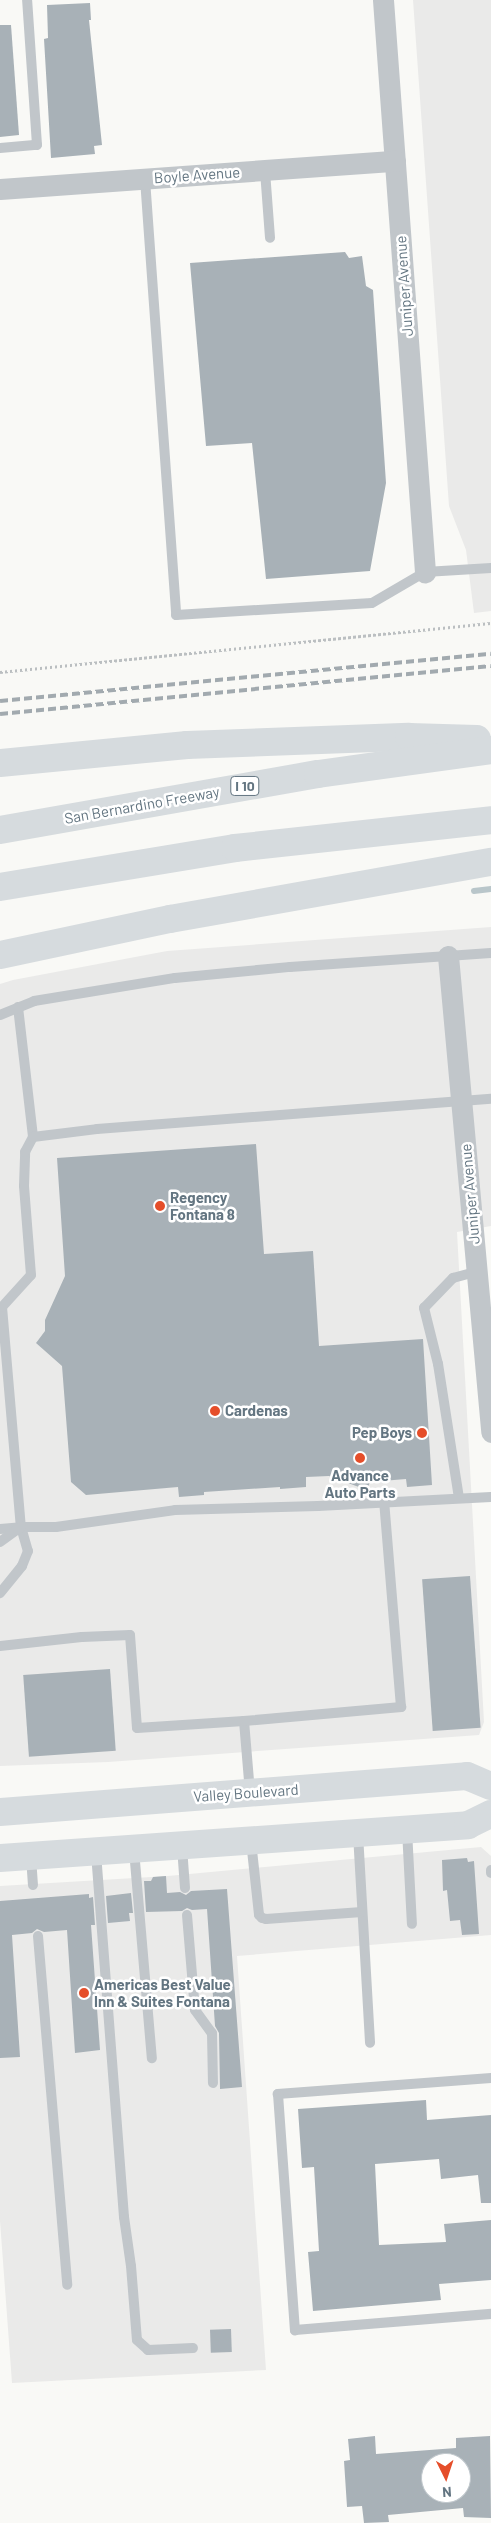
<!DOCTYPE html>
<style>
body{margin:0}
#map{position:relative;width:491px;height:2523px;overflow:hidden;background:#f9f9f6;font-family:Barlow,sans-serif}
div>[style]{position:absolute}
.built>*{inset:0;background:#eaeae9}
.stream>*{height:5.5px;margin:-2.75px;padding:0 2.75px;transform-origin:2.75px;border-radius:2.75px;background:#b9c6ca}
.building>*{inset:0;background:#a8b1b7;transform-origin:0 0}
.path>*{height:3px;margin-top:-1.5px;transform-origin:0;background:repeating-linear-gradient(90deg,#bbbfc1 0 2.5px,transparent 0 5px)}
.service>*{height:10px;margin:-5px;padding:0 5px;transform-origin:5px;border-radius:5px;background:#c1c6ca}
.minor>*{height:21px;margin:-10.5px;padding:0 10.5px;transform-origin:10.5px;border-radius:10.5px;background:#c1c6ca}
.primary>*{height:28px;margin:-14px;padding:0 14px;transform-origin:14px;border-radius:14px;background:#d6dbde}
.motorway>*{height:28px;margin:-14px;padding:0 14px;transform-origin:14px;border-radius:14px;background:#d6dbde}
.rail>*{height:4px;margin-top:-2px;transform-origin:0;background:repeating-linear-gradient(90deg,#a2aaaf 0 8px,transparent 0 12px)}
.dots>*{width:14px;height:14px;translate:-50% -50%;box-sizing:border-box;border:2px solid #fff;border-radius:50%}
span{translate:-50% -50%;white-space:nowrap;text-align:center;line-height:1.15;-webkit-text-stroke:5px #fff;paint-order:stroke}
.shield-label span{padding:1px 4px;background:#fff;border:1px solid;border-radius:4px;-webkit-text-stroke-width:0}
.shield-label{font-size:14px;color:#637581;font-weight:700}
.street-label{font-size:15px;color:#637581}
.poi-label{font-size:15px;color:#637581;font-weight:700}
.left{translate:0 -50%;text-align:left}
.right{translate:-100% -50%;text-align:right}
.north{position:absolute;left:421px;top:2453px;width:50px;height:50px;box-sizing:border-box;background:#fff;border:1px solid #c1c8cd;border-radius:50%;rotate:176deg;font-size:14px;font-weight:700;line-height:20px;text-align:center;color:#637581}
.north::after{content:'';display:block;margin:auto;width:18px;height:22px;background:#e54e2a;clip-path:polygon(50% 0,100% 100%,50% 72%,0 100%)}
</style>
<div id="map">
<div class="built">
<i style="clip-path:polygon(413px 0,491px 0,491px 611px,474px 613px,466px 550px,449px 506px)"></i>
<i style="clip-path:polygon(491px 927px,491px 1226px,457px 1232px,484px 1722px,479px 1735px,108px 1762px,0 1766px,0 984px,13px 980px,167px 951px)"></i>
<i style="clip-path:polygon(481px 1847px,491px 1856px,491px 1935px,237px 1956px,266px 2370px,12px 2383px,0 2221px,0 1886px,168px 1876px)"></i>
</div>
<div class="stream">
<i style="left:474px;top:891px;width:17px;rotate:-7deg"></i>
</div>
<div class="building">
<i style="clip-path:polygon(90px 3px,91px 20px,89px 20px,102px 145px,94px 146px,95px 154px,51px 158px,44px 39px,48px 38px,47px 5px)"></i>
<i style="clip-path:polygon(0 25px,11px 25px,19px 135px,0 137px)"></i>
<i style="clip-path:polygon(345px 252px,349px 258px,362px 256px,366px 286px,373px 290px,386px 483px,370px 571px,266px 579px,252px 443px,206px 446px,190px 263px)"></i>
<i style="clip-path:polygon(256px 1144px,264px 1254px,313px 1251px,319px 1346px,423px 1339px,432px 1485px,407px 1487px,406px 1479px,370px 1482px,367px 1490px,329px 1476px,306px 1477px,306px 1487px,280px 1489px,280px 1487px,204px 1492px,204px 1495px,179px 1497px,178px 1487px,86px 1495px,71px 1482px,62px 1366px,36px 1343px,45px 1331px,45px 1320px,65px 1276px,57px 1158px)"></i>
<i style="left:470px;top:1576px;width:152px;height:48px;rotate:86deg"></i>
<i style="left:110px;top:1669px;width:82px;height:87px;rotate:86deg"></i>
<i style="clip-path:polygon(467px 1858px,468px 1862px,474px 1861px,479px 1934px,462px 1935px,460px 1920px,450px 1921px,447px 1890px,443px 1891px,442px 1860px)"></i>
<i style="clip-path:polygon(166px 1876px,167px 1893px,180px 1892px,186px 1895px,191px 1891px,227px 1889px,242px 2087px,220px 2089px,219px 2033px,215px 2026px,207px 1909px,192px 1910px,187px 1908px,182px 1911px,146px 1912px,144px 1881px,151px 1881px,153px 1877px)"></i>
<i style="clip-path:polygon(131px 1893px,133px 1913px,129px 1913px,130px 1921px,108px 1923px,106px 1896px)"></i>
<i style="clip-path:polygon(89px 1894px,89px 1898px,93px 1897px,95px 1925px,91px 1925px,100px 2050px,75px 2053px,67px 1930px,44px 1932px,37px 1929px,32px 1933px,12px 1935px,20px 2057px,0 2058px,0 1901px)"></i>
<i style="clip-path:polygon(426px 2100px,427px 2120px,491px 2115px,491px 2203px,481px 2203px,478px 2175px,441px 2179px,439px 2159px,375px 2164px,379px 2245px,446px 2242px,444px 2224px,491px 2220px,491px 2280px,439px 2284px,441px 2300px,313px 2311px,308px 2252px,319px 2251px,314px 2167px,302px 2168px,298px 2109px)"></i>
<i style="left:231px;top:2329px;width:23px;height:21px;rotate:88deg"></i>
<i style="clip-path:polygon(evenodd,375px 2436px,376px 2454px,456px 2448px,456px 2438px,490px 2436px,491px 2518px,464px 2517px,463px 2508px,388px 2515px,389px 2522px,364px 2523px,362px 2506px,347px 2507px,344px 2461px,350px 2460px,348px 2439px,375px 2436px,431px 2463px,461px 2463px,461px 2493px,431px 2493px,431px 2463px)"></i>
</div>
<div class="path">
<i style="left:0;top:672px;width:493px;rotate:-5.7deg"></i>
</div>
<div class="service">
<i style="left:0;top:148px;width:37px;rotate:-5deg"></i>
<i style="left:37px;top:145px;width:145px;rotate:-93.9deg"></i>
<i style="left:265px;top:171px;width:67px;rotate:85.7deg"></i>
<i style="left:145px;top:179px;width:437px;rotate:85.9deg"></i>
<i style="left:176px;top:615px;width:196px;rotate:-3.5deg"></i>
<i style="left:372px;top:603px;width:61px;rotate:-30.3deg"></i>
<i style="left:425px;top:572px;width:66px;rotate:-3.5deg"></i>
<i style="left:18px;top:1007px;width:131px;rotate:83.4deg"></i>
<i style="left:0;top:1015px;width:37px;rotate:-22deg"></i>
<i style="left:34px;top:1001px;width:143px;rotate:-9.3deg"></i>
<i style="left:175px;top:978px;width:116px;rotate:-5.5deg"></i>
<i style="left:290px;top:967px;width:201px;rotate:-4deg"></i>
<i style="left:0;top:1307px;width:2px"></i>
<i style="left:2px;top:1307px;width:221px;rotate:85.1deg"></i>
<i style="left:21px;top:1527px;width:25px;rotate:74deg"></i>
<i style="left:28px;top:1551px;width:16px;rotate:112deg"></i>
<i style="left:22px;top:1566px;width:35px;rotate:129deg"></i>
<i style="left:2px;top:1307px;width:43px;rotate:-47.8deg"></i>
<i style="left:31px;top:1275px;width:89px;rotate:-94.5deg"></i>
<i style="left:24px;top:1186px;width:34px;rotate:-88deg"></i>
<i style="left:25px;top:1152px;width:17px;rotate:-62deg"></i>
<i style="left:33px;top:1137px;width:64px;rotate:-7.1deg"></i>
<i style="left:97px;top:1129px;width:395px;rotate:-4.4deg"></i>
<i style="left:459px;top:1498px;width:136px;rotate:-98.9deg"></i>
<i style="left:438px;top:1364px;width:58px;rotate:-104deg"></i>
<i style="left:424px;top:1308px;width:42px;rotate:-46deg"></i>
<i style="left:453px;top:1278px;width:24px;rotate:-15deg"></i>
<i style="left:0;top:1529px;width:21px;rotate:-5deg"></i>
<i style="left:21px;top:1527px;width:35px"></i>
<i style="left:56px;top:1527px;width:120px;rotate:-8.1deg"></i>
<i style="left:175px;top:1510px;width:143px;rotate:-1.6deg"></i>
<i style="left:318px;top:1506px;width:173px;rotate:-3deg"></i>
<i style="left:0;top:1542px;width:26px;rotate:-36deg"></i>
<i style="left:0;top:1646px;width:82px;rotate:-6.3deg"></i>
<i style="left:82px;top:1637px;width:48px;rotate:-2.4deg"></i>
<i style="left:130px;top:1635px;width:93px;rotate:85.7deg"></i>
<i style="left:137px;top:1728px;width:107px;rotate:-3.7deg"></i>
<i style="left:244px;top:1721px;width:71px;rotate:85.2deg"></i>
<i style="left:244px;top:1721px;width:158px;rotate:-5.1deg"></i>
<i style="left:401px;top:1707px;width:206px;rotate:-94.7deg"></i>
<i style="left:407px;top:1830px;width:94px;rotate:87deg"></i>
<i style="left:358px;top:1834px;width:209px;rotate:86.7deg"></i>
<i style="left:251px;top:1841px;width:74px;rotate:83.8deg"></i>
<i style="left:259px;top:1915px;width:4px;rotate:45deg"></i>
<i style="left:262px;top:1918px;width:4px;rotate:14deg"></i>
<i style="left:266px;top:1919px;width:96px;rotate:-4.2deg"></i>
<i style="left:182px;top:1847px;width:41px;rotate:85.8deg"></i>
<i style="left:134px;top:1850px;width:209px;rotate:85.1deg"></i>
<i style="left:96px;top:1853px;width:365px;rotate:85.6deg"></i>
<i style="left:124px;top:2217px;width:49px;rotate:81.9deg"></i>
<i style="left:131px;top:2266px;width:74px;rotate:85.4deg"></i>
<i style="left:137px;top:2340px;width:15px;rotate:42deg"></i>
<i style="left:148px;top:2350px;width:45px;rotate:-2.5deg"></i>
<i style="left:31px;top:1857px;width:28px;rotate:86deg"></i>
<i style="left:491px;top:1870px;width:3px;rotate:90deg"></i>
<i style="left:187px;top:1915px;width:95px;rotate:85.2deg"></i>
<i style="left:195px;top:2010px;width:29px;rotate:54deg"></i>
<i style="left:212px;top:2033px;width:50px;rotate:88.9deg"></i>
<i style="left:38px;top:1936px;width:350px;rotate:85.2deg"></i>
<i style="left:491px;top:2078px;width:214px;rotate:175.7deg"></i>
<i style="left:278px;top:2094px;width:237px;rotate:85.9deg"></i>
<i style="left:295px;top:2330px;width:197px;rotate:-4.7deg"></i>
</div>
<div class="minor">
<i style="left:383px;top:0;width:574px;rotate:85.8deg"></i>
<i style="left:0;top:189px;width:396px;rotate:-4.1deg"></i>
<i style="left:448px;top:956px;width:478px;rotate:84.8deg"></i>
</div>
<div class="primary">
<i style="left:0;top:1812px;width:468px;rotate:-4.4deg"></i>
<i style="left:467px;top:1776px;width:26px;rotate:23deg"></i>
<i style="left:0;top:1858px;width:469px;rotate:-4deg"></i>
<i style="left:468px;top:1825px;width:25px;rotate:-26deg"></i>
</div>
<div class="motorway">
<i style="left:0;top:763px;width:188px;rotate:-5.5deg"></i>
<i style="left:187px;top:745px;width:222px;rotate:-2.1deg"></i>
<i style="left:409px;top:737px;width:68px;rotate:1.7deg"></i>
<i style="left:0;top:830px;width:323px;rotate:-10deg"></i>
<i style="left:318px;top:774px;width:175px;rotate:-7.9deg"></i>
<i style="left:0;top:887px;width:238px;rotate:-9.4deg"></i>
<i style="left:235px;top:848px;width:258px;rotate:-6.2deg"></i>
<i style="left:0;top:955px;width:174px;rotate:-12deg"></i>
<i style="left:170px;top:919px;width:326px;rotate:-10.1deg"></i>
</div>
<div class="rail">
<i style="left:0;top:701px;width:493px;rotate:-5.5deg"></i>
<i style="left:0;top:714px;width:493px;rotate:-5.6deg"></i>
</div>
<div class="dots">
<i style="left:160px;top:1206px;background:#e54e2a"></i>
<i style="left:215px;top:1411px;background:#e54e2a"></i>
<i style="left:422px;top:1433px;background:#e54e2a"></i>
<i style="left:360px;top:1458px;background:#e54e2a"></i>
<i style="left:84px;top:1993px;background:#e54e2a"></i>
</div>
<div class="shield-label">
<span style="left:245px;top:786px">I 10</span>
</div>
<div class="street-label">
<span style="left:197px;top:175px;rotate:-4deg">Boyle Avenue</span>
<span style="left:404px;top:286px;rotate:-94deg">Juniper Avenue</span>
<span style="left:142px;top:805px;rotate:-10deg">San Bernardino Freeway</span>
<span style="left:470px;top:1194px;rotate:-95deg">Juniper Avenue</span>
<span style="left:246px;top:1793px;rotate:-4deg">Valley Boulevard</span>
</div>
<div class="poi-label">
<span class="left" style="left:170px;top:1206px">Regency<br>Fontana 8</span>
<span class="left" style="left:225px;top:1411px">Cardenas</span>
<span class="right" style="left:412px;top:1433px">Pep Boys</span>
<span style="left:360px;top:1484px">Advance<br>Auto Parts</span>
<span class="left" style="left:94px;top:1993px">Americas Best Value<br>Inn &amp; Suites Fontana</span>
</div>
<div class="north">N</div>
</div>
